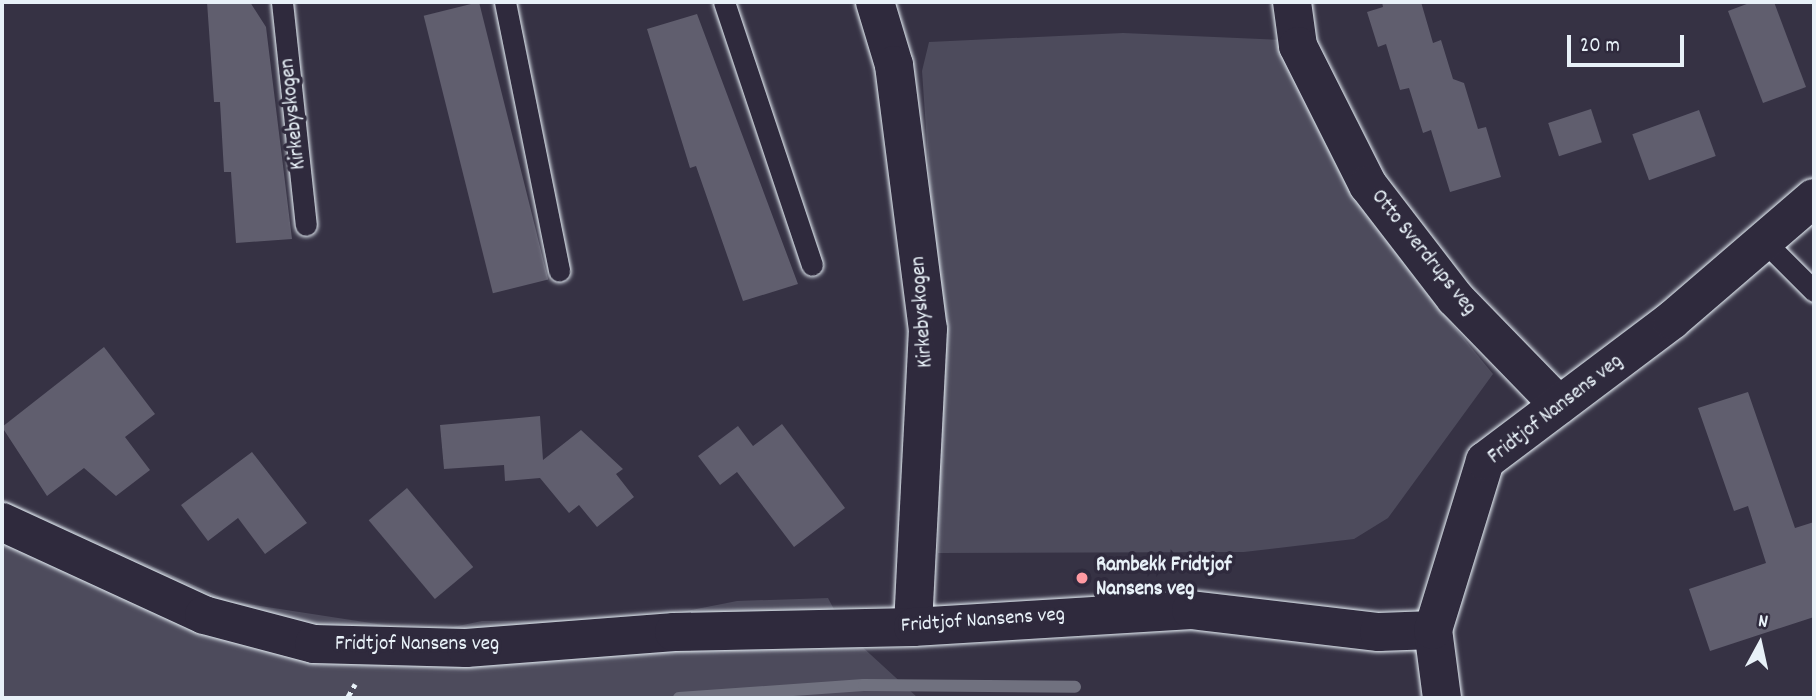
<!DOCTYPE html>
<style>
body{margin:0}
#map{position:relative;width:1816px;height:700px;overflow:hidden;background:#363244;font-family:Dekko,sans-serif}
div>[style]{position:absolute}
.green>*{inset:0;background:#4d4b5c}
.stream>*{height:12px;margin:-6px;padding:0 6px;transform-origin:6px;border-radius:6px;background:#70717f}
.building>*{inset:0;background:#605e6e;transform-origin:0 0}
.path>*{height:4.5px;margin-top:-2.25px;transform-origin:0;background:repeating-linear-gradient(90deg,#e8f1f8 0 7px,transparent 0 12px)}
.roads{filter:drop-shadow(0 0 2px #e8f1f8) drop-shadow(0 0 2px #e8f1f8)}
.service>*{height:21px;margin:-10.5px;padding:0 10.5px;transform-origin:10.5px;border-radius:10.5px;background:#2f2a3d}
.minor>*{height:38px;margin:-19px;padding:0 19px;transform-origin:19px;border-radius:19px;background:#2f2a3d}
.tertiary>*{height:38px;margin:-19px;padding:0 19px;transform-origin:19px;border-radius:19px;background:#2f2a3d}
.dots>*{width:19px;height:19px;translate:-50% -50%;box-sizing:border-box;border:4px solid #2f2a3d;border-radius:50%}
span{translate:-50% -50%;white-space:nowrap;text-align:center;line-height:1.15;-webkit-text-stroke:7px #2f2a3d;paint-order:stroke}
.street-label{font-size:21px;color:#e8f1f8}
.poi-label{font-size:21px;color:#e8f1f8;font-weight:700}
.left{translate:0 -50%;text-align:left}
.frame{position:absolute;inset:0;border:4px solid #e8f1f8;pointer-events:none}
.north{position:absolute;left:1725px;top:609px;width:70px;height:70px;-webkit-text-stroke:5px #2f2a3d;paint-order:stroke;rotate:8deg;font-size:19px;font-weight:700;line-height:28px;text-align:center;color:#e8f1f8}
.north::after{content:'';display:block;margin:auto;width:24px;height:32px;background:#e8f1f8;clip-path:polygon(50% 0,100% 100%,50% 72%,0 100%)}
.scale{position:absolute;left:1567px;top:35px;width:117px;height:32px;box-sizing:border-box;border:4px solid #e8f1f8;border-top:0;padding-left:9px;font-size:21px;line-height:24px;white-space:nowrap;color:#e8f1f8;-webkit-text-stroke:5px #2f2a3d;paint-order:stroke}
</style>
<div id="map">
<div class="green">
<i style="clip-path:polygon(1123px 33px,1284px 40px,1334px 161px,1419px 284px,1493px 374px,1388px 518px,1354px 539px,1244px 552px,938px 553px,941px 345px,922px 71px,929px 42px)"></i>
<i style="clip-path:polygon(2px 499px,229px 601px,429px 632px,482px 621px,646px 619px,737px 601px,828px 598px,846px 632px,918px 698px,2px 698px)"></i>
</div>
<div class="stream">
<i style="left:679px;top:698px;width:185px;rotate:-4deg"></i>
<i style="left:864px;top:685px;width:211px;rotate:0.5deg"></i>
</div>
<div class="building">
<i style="clip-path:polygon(207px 2px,250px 2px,266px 27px,292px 239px,236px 243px,231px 172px,224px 172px,220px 102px,214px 102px)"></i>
<i style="left:479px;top:2px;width:286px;height:57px;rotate:76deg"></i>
<i style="clip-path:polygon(1382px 2px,1421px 2px,1433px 43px,1441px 40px,1453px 79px,1464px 83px,1478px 129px,1486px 127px,1501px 177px,1450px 192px,1431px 130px,1423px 133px,1409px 88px,1400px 90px,1386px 44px,1378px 47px,1367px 12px,1383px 7px)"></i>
<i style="clip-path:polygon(1752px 2px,1774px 2px,1806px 87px,1763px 103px,1728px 11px)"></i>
<i style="clip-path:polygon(697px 14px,798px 284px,743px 301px,696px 166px,690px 168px,647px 29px)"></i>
<i style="left:1591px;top:109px;width:35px;height:45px;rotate:72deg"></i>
<i style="left:1699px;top:110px;width:49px;height:71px;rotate:70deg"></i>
<i style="clip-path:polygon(104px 347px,155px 414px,125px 437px,150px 470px,116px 496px,84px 468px,47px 496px,2px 427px)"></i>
<i style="clip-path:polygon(1748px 392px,1795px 528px,1814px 522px,1814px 617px,1710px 651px,1689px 589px,1766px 563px,1748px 506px,1734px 511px,1698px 408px)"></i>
<i style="clip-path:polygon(540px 416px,543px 460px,581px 430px,623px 469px,616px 474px,634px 497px,597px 527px,579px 505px,569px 513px,540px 478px,505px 481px,504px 465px,444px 469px,440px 425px)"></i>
<i style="clip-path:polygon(782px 424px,845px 508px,794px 547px,737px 472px,720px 485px,698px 456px,738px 426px,753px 446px)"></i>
<i style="clip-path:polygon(252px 452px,307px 523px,265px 554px,238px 518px,208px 541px,181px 505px)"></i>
<i style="left:407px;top:488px;width:103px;height:50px;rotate:50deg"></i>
</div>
<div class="path">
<i style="left:347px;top:698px;width:16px;rotate:-60deg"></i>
</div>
<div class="roads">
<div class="service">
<i style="left:282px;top:2px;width:224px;rotate:83.9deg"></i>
<i style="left:505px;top:2px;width:274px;rotate:78.6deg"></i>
<i style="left:724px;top:2px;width:277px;rotate:71.5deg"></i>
<i style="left:1763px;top:240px;width:72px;rotate:45deg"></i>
</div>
<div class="minor">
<i style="left:875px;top:2px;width:66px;rotate:73.2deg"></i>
<i style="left:894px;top:65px;width:266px;rotate:82.7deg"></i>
<i style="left:928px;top:329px;width:298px;rotate:92.9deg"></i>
<i style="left:1292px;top:2px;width:44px;rotate:82.2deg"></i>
<i style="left:1298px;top:46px;width:156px;rotate:63.3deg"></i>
<i style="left:1368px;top:185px;width:143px;rotate:52.4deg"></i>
<i style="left:1455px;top:298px;width:149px;rotate:45.8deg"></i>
<i style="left:2px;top:522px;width:222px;rotate:24.7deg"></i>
<i style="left:204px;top:615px;width:114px;rotate:14.8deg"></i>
<i style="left:314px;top:644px;width:152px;rotate:1.5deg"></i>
<i style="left:466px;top:648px;width:209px;rotate:-4.4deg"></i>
<i style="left:674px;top:632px;width:239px;rotate:-1.2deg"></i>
<i style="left:913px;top:627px;width:279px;rotate:-3.5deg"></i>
<i style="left:1191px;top:610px;width:189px;rotate:6.7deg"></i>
<i style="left:1379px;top:632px;width:54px;rotate:-2.1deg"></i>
</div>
<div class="tertiary">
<i style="left:1442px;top:698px;width:69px;rotate:-97.5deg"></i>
<i style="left:1433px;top:630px;width:177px;rotate:-72.9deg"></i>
<i style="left:1485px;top:461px;width:234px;rotate:-37deg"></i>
<i style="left:1672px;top:320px;width:187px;rotate:-40.7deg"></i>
</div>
</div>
<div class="dots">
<i style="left:1082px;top:578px;background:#ff9aa2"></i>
</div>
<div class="street-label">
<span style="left:294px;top:114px;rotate:-96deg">Kirkebyskogen</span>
<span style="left:1423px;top:253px;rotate:51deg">Otto Sverdrups veg</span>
<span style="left:923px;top:312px;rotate:-94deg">Kirkebyskogen</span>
<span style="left:1556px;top:410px;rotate:-38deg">Fridtjof Nansens veg</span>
<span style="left:983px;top:621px;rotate:-4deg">Fridtjof Nansens veg</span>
<span style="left:417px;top:645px">Fridtjof Nansens veg</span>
</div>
<div class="poi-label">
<span class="left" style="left:1096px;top:578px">Rambekk Fridtjof<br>Nansens veg</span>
</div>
<div class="frame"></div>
<div class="north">N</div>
<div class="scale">20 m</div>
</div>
